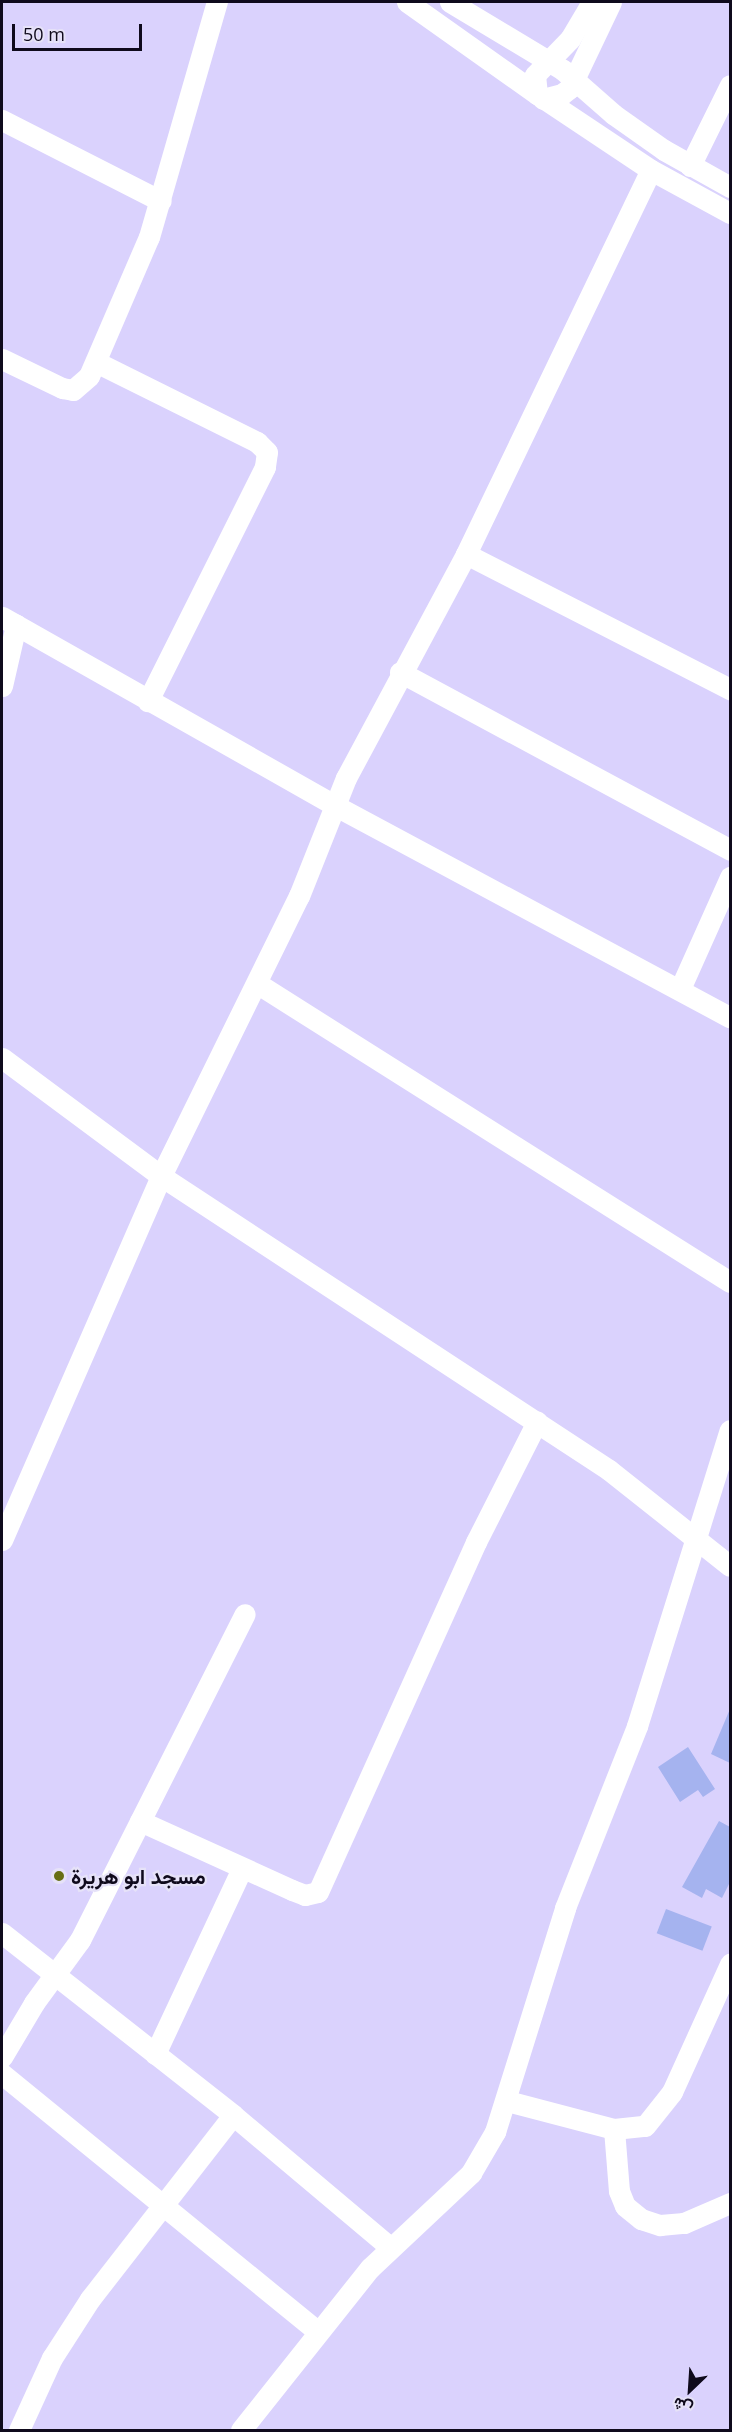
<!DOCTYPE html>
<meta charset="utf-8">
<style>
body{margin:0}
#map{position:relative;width:732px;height:2432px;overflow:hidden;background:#dad2fd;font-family:"Open Sans",Vazirmatn,sans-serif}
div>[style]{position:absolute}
.building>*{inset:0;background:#a5b3ef;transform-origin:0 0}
.minor>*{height:21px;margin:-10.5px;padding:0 10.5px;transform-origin:10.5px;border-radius:10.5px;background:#fff}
.dots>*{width:16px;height:16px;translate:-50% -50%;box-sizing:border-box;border:3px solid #e6e2f8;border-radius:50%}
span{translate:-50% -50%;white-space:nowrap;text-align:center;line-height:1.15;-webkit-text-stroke:4.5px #e6e2f8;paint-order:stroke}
.poi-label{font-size:21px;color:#0f0a1c;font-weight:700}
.left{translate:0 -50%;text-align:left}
.frame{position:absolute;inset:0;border:3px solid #0f0a1c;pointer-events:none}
.north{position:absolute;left:660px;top:2360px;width:60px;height:60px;-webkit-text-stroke:4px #e6e2f8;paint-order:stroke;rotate:205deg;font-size:16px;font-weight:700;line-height:24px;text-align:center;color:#0f0a1c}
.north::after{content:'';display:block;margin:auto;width:21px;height:27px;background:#0f0a1c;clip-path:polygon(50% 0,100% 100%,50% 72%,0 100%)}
.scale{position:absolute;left:12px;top:24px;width:130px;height:27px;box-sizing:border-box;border:3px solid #0f0a1c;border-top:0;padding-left:8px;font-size:18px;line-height:21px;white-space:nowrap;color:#0f0a1c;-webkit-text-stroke:4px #e6e2f8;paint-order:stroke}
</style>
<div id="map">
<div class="building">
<i style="clip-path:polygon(730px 1709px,730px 1763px,711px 1754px)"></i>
<i style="clip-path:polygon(688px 1747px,715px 1789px,703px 1797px,698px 1790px,680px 1802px,658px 1767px)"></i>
<i style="clip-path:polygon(719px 1821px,730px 1827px,730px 1882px,722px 1898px,706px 1889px,702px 1898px,682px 1887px)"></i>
<i style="left:666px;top:1909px;width:49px;height:26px;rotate:21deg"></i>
</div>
<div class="minor">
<i style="left:407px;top:2px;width:159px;rotate:35.3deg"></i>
<i style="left:537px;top:94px;width:137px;rotate:33.7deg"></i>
<i style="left:651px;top:170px;width:90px;rotate:28.6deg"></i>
<i style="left:450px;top:2px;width:132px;rotate:31deg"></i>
<i style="left:563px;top:70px;width:67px;rotate:41.3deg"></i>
<i style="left:613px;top:114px;width:62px;rotate:35.2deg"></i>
<i style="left:664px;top:150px;width:76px;rotate:29.3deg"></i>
<i style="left:537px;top:94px;width:19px;rotate:-96deg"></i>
<i style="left:535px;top:75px;width:50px;rotate:-45.8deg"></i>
<i style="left:570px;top:39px;width:43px;rotate:-59.3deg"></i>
<i style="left:543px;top:99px;width:20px;rotate:-15deg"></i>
<i style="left:562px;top:94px;width:10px;rotate:-37deg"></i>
<i style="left:570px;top:88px;width:95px;rotate:-64.5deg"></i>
<i style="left:2px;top:120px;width:178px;rotate:27deg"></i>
<i style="left:690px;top:166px;width:90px;rotate:-63.7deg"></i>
<i style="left:2px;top:359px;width:67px;rotate:25.8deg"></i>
<i style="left:62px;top:388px;width:11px;rotate:10deg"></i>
<i style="left:73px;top:390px;width:21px;rotate:-41deg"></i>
<i style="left:89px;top:376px;width:151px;rotate:-66.7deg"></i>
<i style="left:149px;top:237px;width:245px;rotate:-73.9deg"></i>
<i style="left:96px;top:362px;width:180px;rotate:26.4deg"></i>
<i style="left:257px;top:442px;width:14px;rotate:45deg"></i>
<i style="left:267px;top:452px;width:15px;rotate:98deg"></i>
<i style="left:265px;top:467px;width:262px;rotate:116.6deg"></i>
<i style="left:466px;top:554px;width:297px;rotate:27.1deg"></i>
<i style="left:2px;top:617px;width:382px;rotate:29.5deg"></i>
<i style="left:334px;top:805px;width:449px;rotate:28.2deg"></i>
<i style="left:400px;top:672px;width:375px;rotate:28.3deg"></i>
<i style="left:2px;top:686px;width:63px;rotate:-77.1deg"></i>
<i style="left:258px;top:984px;width:558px;rotate:32.27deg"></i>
<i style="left:680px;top:989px;width:123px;rotate:-65.9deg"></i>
<i style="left:2px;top:1058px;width:198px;rotate:36.6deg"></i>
<i style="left:161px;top:1176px;width:536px;rotate:33.27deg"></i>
<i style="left:609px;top:1470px;width:154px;rotate:38.4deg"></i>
<i style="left:2px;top:1540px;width:397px;rotate:-66.4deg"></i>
<i style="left:161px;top:1176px;width:312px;rotate:-63.8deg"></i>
<i style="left:299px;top:896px;width:127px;rotate:-68.3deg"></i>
<i style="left:346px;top:778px;width:254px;rotate:-61.8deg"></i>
<i style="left:466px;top:554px;width:426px;rotate:-64.3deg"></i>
<i style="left:140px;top:1821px;width:167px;rotate:24.4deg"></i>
<i style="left:292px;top:1890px;width:14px;rotate:21deg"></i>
<i style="left:305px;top:1895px;width:13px;rotate:-13deg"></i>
<i style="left:318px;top:1892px;width:384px;rotate:-65.7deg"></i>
<i style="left:476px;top:1542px;width:135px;rotate:-63.1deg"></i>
<i style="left:2px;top:1933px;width:294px;rotate:38.2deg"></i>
<i style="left:233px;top:2115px;width:205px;rotate:40.1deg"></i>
<i style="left:155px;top:2054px;width:205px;rotate:-64.9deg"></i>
<i style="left:2px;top:2057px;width:63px;rotate:-59.3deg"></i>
<i style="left:34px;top:2003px;width:78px;rotate:-53.9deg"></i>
<i style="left:80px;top:1940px;width:365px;rotate:-63.2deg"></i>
<i style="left:2px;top:2074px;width:408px;rotate:39.2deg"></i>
<i style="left:507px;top:2101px;width:111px;rotate:14.7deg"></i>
<i style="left:614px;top:2129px;width:31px;rotate:-6deg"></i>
<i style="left:645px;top:2126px;width:43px;rotate:-51.5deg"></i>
<i style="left:672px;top:2092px;width:141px;rotate:-65.6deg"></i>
<i style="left:614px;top:2129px;width:62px;rotate:85.4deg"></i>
<i style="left:619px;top:2191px;width:16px;rotate:68deg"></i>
<i style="left:625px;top:2206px;width:21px;rotate:39deg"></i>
<i style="left:641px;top:2219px;width:20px;rotate:18deg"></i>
<i style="left:660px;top:2225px;width:24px;rotate:-5deg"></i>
<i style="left:684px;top:2223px;width:50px;rotate:-23.5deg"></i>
<i style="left:19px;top:2430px;width:79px;rotate:-65.4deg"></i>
<i style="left:52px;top:2358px;width:70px;rotate:-57.2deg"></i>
<i style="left:90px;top:2299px;width:233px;rotate:-52.1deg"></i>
<i style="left:241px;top:2430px;width:207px;rotate:-51.5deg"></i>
<i style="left:370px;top:2268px;width:139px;rotate:-43.2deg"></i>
<i style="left:471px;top:2173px;width:48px;rotate:-59.7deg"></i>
<i style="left:495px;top:2132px;width:235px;rotate:-72.6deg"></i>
<i style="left:565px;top:1908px;width:196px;rotate:-68.4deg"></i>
<i style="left:637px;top:1726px;width:310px;rotate:-72.6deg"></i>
</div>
<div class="dots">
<i style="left:59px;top:1876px;background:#676e14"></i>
</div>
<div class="poi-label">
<span class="left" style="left:71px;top:1876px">مسجد ابو هريرة</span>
</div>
<div class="frame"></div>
<div class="north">ش</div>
<div class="scale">50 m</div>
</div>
